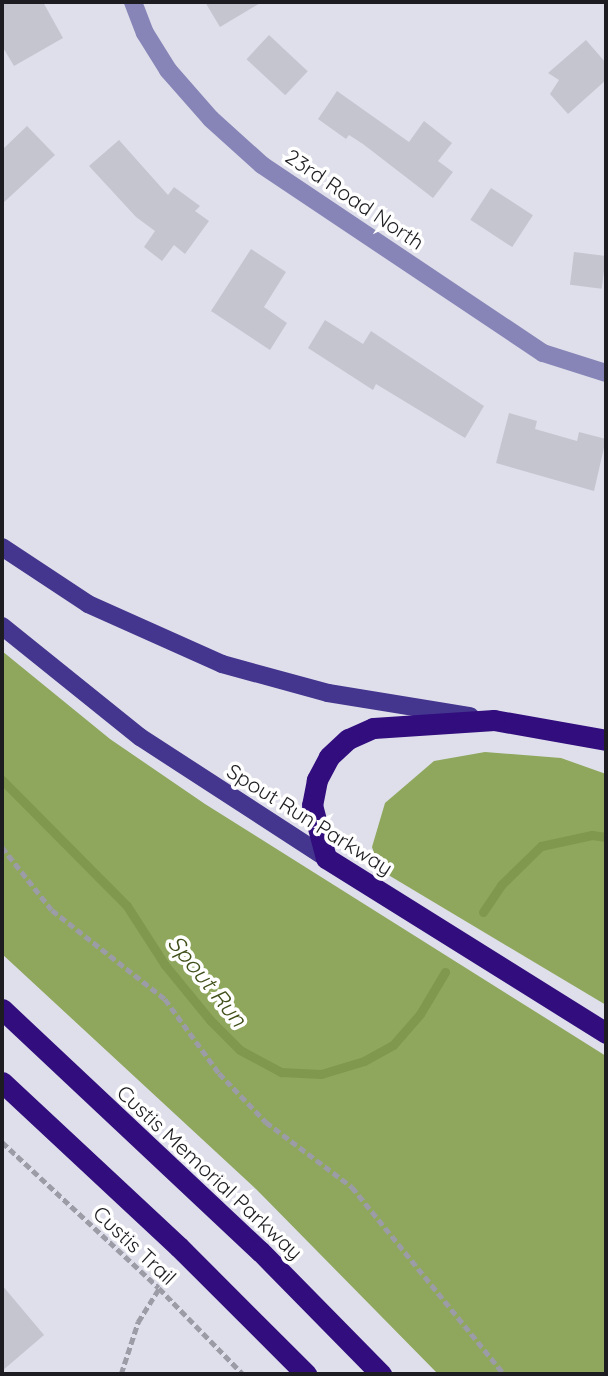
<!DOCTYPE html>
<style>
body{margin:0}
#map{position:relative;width:608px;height:1376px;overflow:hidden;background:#dfdfeb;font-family:Quicksand,sans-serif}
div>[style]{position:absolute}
.forest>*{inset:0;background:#8ea75c}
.stream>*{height:9px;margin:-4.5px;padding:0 4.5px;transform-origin:4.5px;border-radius:4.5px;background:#7f984d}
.building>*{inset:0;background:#c5c5d0;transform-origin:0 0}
.path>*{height:4.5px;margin-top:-2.25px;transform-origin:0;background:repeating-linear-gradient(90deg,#9c9ca6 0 7px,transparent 0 10.5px)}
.minor>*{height:18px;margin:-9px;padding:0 9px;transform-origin:9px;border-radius:9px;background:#8785b7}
.primary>*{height:18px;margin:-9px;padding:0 9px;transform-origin:9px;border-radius:9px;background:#44358e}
.motorway>*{height:21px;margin:-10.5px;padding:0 10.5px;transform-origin:10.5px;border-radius:10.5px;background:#310d7d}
span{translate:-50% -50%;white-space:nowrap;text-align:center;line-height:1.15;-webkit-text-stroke:7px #fff;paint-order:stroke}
.street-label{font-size:21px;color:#1d1d21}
.water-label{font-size:23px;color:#40501a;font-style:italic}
.frame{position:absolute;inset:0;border:4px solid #1d1d21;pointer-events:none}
</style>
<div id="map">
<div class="forest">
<i style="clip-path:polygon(2px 651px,110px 739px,205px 804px,606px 1056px,606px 1374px,438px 1374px,256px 1189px,2px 954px)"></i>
<i style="clip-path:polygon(485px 752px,561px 758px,606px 774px,606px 1005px,380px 870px,372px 847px,385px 803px,434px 761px)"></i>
</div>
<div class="stream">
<i style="left:2px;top:780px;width:177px;rotate:45.2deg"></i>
<i style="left:127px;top:906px;width:70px;rotate:57.2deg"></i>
<i style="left:165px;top:965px;width:71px;rotate:50.7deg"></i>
<i style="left:210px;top:1020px;width:42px;rotate:45deg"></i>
<i style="left:240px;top:1050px;width:47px;rotate:28.2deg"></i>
<i style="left:281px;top:1072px;width:40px;rotate:2.9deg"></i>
<i style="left:321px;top:1074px;width:45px;rotate:-16.8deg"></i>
<i style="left:364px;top:1061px;width:33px;rotate:-29deg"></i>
<i style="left:393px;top:1045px;width:41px;rotate:-48.9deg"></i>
<i style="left:420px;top:1014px;width:49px;rotate:-59.2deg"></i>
<i style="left:483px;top:912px;width:32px;rotate:-56deg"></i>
<i style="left:501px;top:885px;width:56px;rotate:-44.3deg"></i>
<i style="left:541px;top:846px;width:52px;rotate:-12.2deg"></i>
<i style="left:592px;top:835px;width:14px;rotate:8deg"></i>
</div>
<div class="building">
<i style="clip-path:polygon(2px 2px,43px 2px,63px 38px,14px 66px,2px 46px)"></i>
<i style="clip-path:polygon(205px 2px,262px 2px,220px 27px)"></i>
<i style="left:269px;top:35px;width:53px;height:33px;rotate:43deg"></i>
<i style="clip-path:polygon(586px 40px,606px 63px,606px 80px,568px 114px,550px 94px,559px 80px,548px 73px)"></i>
<i style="clip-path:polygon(337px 91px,409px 142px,424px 121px,452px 143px,438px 161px,453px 172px,433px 198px,363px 144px,349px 135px,346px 139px,318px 119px)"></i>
<i style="clip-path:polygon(27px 126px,55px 155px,2px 204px,2px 150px)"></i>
<i style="clip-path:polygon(119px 140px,168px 195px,174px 187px,200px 206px,195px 211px,209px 221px,185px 254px,174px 245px,162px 261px,144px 247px,155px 231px,136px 217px,89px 166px)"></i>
<i style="left:491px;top:188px;width:50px;height:38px;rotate:33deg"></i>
<i style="clip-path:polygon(251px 249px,286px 272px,264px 307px,287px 323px,270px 350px,211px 311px)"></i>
<i style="left:574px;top:252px;width:32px;height:33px;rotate:7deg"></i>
<i style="clip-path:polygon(325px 320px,363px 344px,371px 331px,484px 406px,465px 438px,376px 384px,373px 390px,308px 348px)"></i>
<i style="clip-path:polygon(509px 413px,537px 421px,535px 429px,577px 441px,579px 432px,606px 439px,594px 491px,496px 463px)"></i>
<i style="clip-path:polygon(2px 1285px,44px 1335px,2px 1371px)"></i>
</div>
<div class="path">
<i style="left:2px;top:847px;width:80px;rotate:51.6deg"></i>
<i style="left:52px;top:910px;width:144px;rotate:38.2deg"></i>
<i style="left:165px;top:999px;width:92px;rotate:53.9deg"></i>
<i style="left:219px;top:1073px;width:68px;rotate:46.2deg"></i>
<i style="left:266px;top:1122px;width:108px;rotate:37.1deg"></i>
<i style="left:352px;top:1187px;width:241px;rotate:50.9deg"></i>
<i style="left:2px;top:1142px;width:214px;rotate:42.9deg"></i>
<i style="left:159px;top:1288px;width:120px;rotate:45.7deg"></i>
<i style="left:121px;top:1374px;width:55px;rotate:-71.9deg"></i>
<i style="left:138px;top:1322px;width:40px;rotate:-58deg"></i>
</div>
<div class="minor">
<i style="left:133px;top:2px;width:33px;rotate:69deg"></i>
<i style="left:145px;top:33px;width:44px;rotate:58.1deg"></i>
<i style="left:168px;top:70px;width:65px;rotate:48.7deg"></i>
<i style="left:211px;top:119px;width:69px;rotate:42deg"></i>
<i style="left:262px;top:165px;width:338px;rotate:33.8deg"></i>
<i style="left:543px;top:353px;width:66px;rotate:17.6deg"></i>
</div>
<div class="primary">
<i style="left:2px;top:547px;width:103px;rotate:33.5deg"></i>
<i style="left:88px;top:604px;width:147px;rotate:24.1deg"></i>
<i style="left:222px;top:664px;width:110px;rotate:15.3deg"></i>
<i style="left:328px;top:693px;width:144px;rotate:9.2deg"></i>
<i style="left:2px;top:626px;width:177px;rotate:38.8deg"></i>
<i style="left:140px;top:737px;width:222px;rotate:33deg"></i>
</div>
<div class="motorway">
<i style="left:606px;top:740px;width:114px;rotate:-169.9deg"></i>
<i style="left:494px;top:720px;width:121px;rotate:176.2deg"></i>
<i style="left:373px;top:728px;width:27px;rotate:156deg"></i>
<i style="left:348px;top:739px;width:26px;rotate:137deg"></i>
<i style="left:329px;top:757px;width:26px;rotate:118deg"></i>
<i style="left:317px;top:780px;width:25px;rotate:101deg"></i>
<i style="left:312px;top:805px;width:55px;rotate:75.2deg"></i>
<i style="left:326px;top:858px;width:330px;rotate:32deg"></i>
<i style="left:2px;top:1009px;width:354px;rotate:43.2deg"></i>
<i style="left:260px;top:1251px;width:173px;rotate:45.5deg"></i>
<i style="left:2px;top:1082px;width:242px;rotate:43deg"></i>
<i style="left:179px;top:1247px;width:180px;rotate:45deg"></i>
</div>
<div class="street-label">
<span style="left:355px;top:199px;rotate:34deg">23rd Road North</span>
<span style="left:310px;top:819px;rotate:32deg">Spout Run Parkway</span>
<span style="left:210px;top:1172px;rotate:43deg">Custis Memorial Parkway</span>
<span style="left:135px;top:1245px;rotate:43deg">Custis Trail</span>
</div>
<div class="water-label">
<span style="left:207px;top:981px;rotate:51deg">Spout Run</span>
</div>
<div class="frame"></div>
</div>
